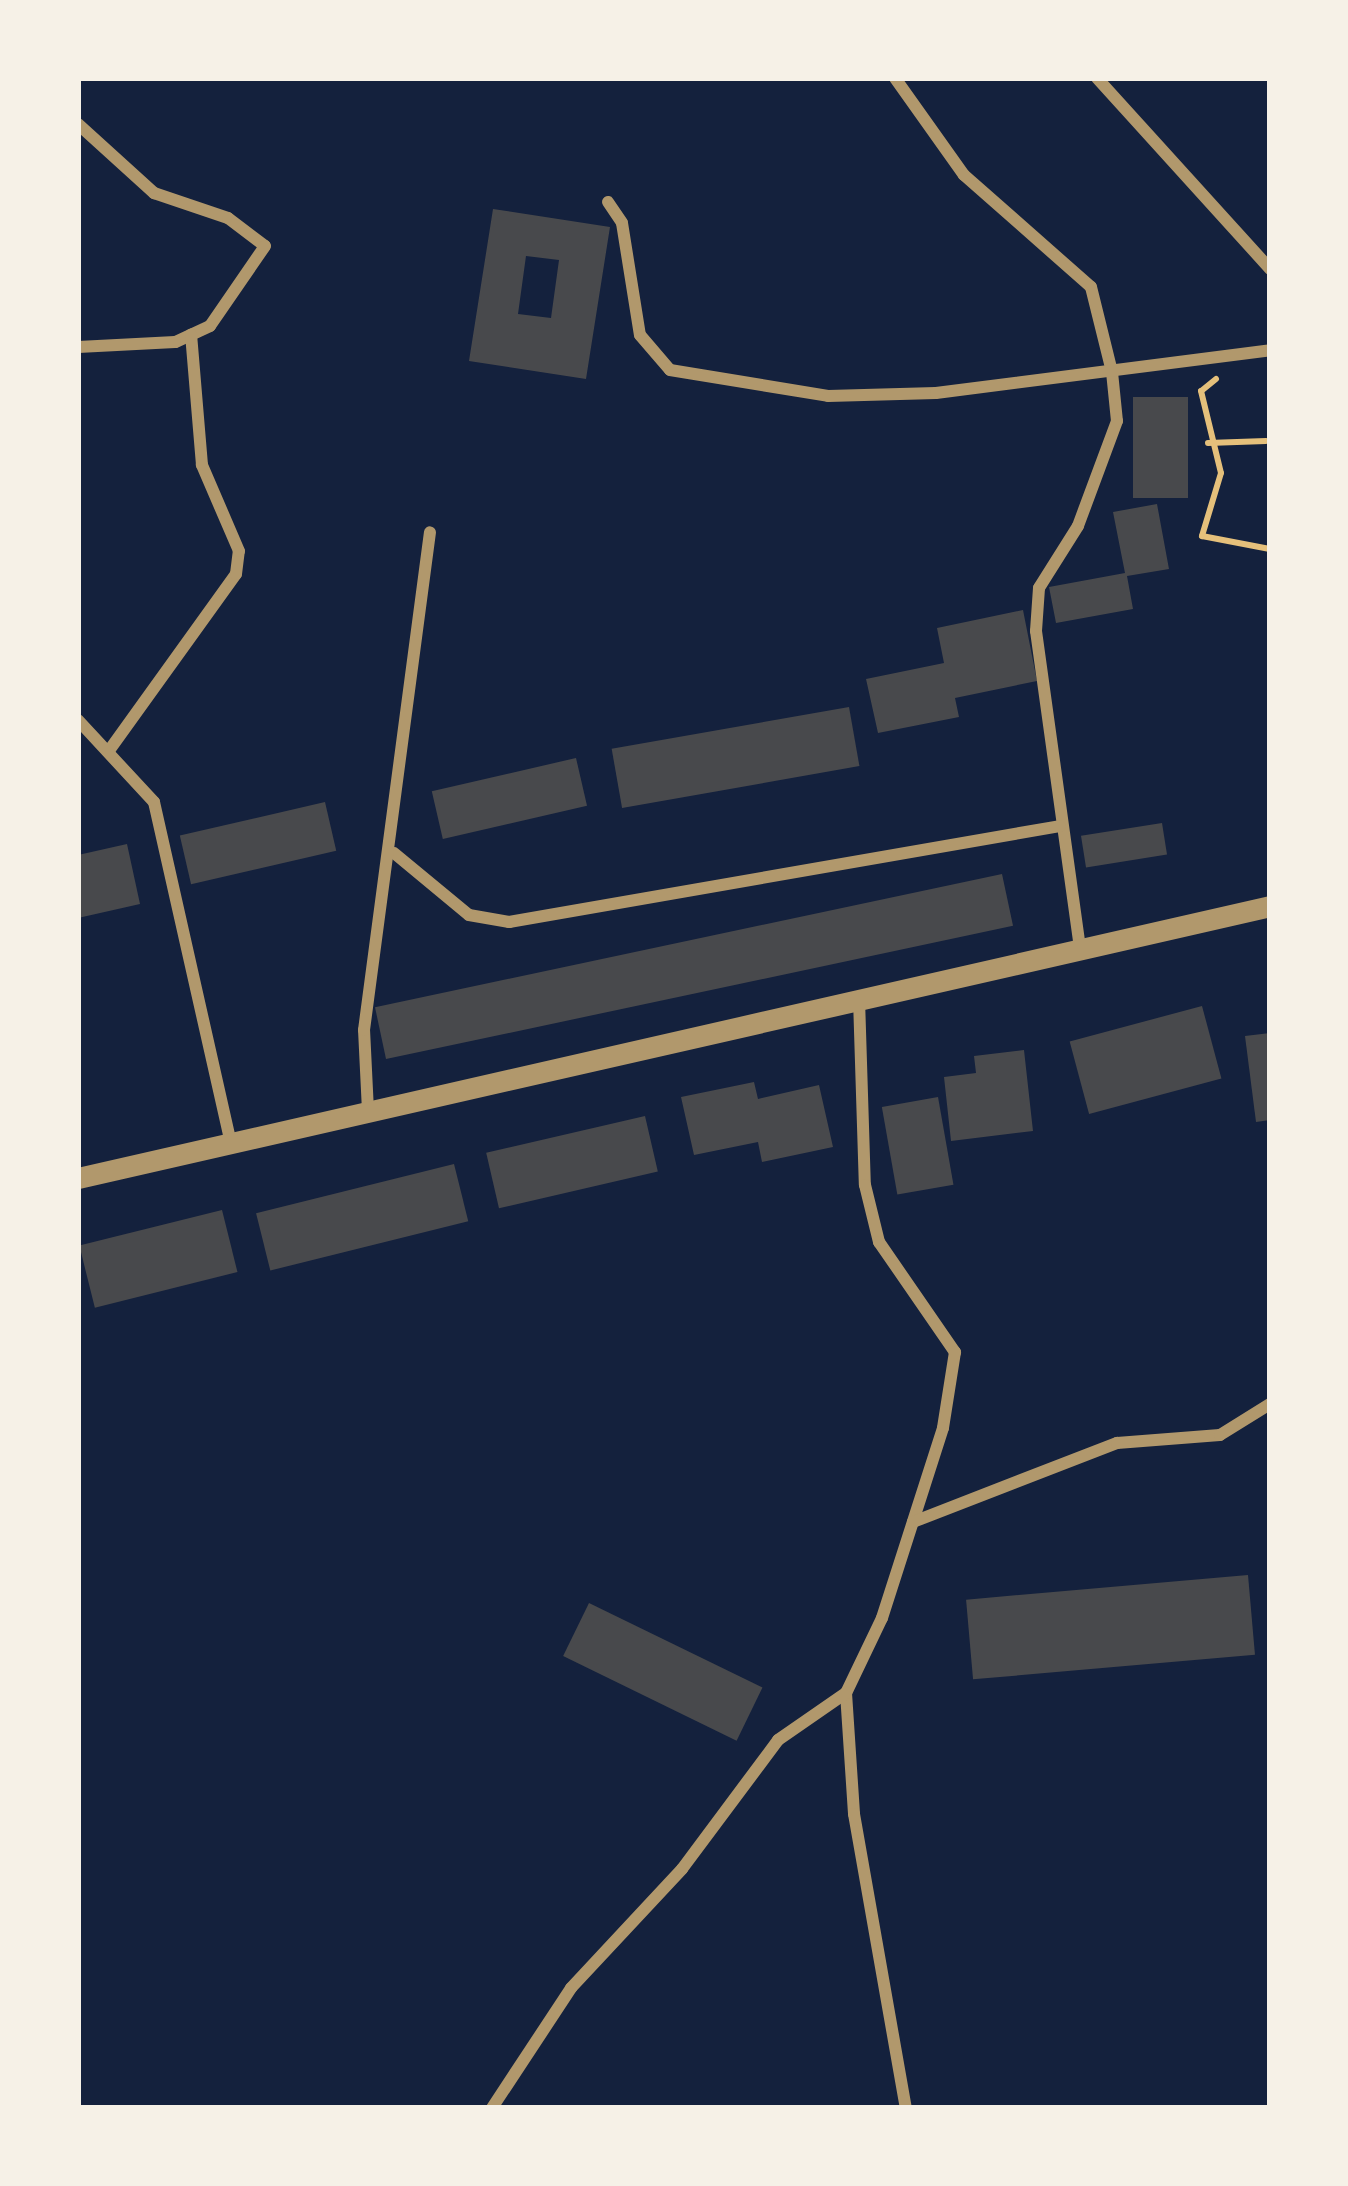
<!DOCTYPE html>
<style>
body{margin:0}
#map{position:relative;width:1348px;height:2186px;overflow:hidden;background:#14213d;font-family:"PT Sans",sans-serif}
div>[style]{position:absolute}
.building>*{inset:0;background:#48494c;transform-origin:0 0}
.path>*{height:6px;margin:-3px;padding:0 3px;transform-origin:3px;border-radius:3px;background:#e5c07b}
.minor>*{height:12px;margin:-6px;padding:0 6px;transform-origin:6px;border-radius:6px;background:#b1986c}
.tertiary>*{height:21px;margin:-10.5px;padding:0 10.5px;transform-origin:10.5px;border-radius:10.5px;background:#b1986c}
span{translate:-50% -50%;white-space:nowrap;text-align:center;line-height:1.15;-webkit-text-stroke:9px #f6f1e7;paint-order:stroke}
.frame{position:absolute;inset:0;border:81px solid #f6f1e7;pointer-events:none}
</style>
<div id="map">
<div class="building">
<i style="clip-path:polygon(evenodd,493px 209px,610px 227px,586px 379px,469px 361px,493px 209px,526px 256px,559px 260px,551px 318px,518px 314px,526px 256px)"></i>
<i style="left:1133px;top:397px;width:55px;height:101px"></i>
<i style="clip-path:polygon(1157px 504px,1169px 569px,1127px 576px,1133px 609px,1056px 623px,1049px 587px,1125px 573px,1113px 512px)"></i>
<i style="clip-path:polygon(1023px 610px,1037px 681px,955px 698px,959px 717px,878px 733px,866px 679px,944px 663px,937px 628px)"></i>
<i style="left:849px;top:707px;width:60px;height:241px;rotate:80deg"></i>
<i style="left:576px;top:758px;width:49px;height:148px;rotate:77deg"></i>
<i style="left:325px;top:802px;width:50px;height:149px;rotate:77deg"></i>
<i style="left:1162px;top:823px;width:32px;height:82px;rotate:81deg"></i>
<i style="clip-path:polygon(127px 844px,140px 904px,78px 918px,78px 855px)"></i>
<i style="left:1002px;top:874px;width:53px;height:641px;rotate:78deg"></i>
<i style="left:1202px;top:1006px;width:75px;height:137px;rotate:75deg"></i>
<i style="clip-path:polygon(1270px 1033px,1270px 1120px,1256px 1122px,1245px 1036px)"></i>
<i style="clip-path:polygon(1024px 1050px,1033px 1131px,951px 1141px,944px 1077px,976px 1073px,974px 1056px)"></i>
<i style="clip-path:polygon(754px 1082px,758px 1099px,819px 1085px,833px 1147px,762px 1162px,758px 1142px,694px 1155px,681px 1097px)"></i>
<i style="left:938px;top:1097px;width:89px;height:57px;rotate:80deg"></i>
<i style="left:645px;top:1116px;width:57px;height:163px;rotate:77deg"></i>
<i style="left:454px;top:1164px;width:59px;height:204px;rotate:76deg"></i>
<i style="left:222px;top:1210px;width:64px;height:147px;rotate:76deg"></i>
<i style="left:1248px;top:1575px;width:80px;height:283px;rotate:85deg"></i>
<i style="left:589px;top:1603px;width:193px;height:59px;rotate:26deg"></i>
</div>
<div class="path">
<i style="left:1270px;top:378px;width:76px;rotate:90deg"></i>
<i style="left:1216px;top:379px;width:19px;rotate:141deg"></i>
<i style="left:1201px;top:391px;width:84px;rotate:76.3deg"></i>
<i style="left:1221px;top:473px;width:66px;rotate:106.8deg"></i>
<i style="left:1202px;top:536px;width:69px;rotate:10.8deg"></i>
<i style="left:1208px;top:443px;width:58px;rotate:-2deg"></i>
</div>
<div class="minor">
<i style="left:895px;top:78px;width:119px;rotate:54.6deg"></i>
<i style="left:964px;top:175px;width:169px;rotate:41.4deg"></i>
<i style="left:1091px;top:287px;width:88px;rotate:76.1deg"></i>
<i style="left:1112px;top:372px;width:49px;rotate:84.2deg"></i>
<i style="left:1117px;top:421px;width:112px;rotate:110.4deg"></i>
<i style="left:1078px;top:526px;width:73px;rotate:122.2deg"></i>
<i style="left:1039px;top:588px;width:43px;rotate:94deg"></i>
<i style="left:1036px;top:631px;width:321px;rotate:82.1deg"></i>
<i style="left:1097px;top:78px;width:258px;rotate:47.8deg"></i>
<i style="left:78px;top:124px;width:103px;rotate:42.2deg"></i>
<i style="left:154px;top:193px;width:78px;rotate:18.7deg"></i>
<i style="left:228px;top:218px;width:46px;rotate:37.1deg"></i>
<i style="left:265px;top:246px;width:97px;rotate:124.5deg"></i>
<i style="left:210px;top:326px;width:38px;rotate:155deg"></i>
<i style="left:175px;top:342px;width:97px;rotate:177deg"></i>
<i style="left:608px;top:202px;width:25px;rotate:56deg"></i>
<i style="left:622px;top:223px;width:113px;rotate:80.9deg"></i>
<i style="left:640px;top:335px;width:46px;rotate:49.4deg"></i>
<i style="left:670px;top:370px;width:160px;rotate:9.3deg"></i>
<i style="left:828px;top:396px;width:108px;rotate:-1.6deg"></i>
<i style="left:936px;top:393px;width:337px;rotate:-7.3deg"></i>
<i style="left:78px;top:720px;width:112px;rotate:47.2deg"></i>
<i style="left:154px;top:802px;width:350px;rotate:77.3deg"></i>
<i style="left:108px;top:752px;width:219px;rotate:-54.3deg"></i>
<i style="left:236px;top:574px;width:23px;rotate:-83deg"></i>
<i style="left:239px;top:551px;width:94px;rotate:-113.3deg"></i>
<i style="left:202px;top:465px;width:131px;rotate:-94.8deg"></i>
<i style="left:394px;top:853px;width:97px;rotate:39.6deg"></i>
<i style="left:469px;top:915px;width:41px;rotate:9.9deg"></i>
<i style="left:509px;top:922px;width:559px;rotate:-9.88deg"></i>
<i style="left:859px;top:999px;width:186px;rotate:88.2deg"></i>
<i style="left:865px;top:1185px;width:59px;rotate:76.2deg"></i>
<i style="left:879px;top:1242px;width:134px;rotate:55.4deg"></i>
<i style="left:955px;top:1352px;width:77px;rotate:99deg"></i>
<i style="left:943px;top:1428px;width:200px;rotate:107.8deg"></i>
<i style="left:882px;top:1618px;width:83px;rotate:115.6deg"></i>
<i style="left:846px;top:1693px;width:121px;rotate:86.2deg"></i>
<i style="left:854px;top:1814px;width:299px;rotate:80deg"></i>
<i style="left:368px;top:1111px;width:81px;rotate:-92.8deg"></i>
<i style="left:364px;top:1030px;width:502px;rotate:-82.45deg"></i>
<i style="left:913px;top:1522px;width:219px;rotate:-21.2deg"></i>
<i style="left:1117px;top:1443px;width:103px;rotate:-4.4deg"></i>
<i style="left:1220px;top:1435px;width:59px;rotate:-31.8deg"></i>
<i style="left:492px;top:2108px;width:144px;rotate:-56.6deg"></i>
<i style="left:571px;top:1988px;width:163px;rotate:-47deg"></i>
<i style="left:682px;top:1869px;width:161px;rotate:-53.3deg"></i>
<i style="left:778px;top:1740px;width:83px;rotate:-34.7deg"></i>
</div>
<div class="tertiary">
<i style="left:78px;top:1178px;width:1223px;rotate:-12.85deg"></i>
</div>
<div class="frame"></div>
</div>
